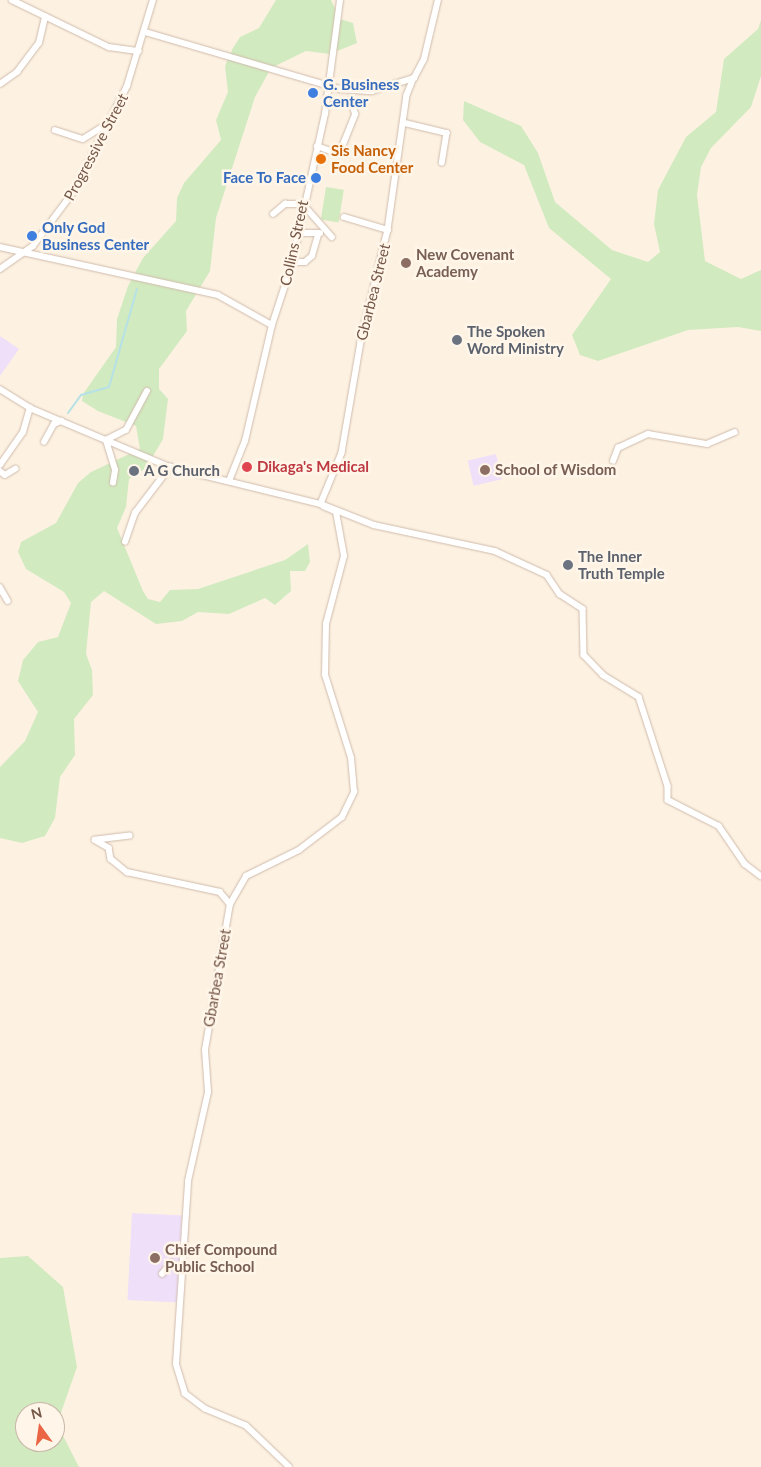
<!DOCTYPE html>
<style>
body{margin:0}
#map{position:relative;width:761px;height:1467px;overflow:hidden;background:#fdf2e2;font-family:Lato,sans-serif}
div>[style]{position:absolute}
.education>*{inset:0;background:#efdff9;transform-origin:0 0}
.green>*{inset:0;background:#d2eac0;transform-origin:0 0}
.stream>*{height:2px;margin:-1px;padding:0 1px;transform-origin:1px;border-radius:1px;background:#b6e1e6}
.roads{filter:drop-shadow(0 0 1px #d0bbac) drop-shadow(0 0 1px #d0bbac)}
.street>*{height:5.5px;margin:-2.75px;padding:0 2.75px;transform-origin:2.75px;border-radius:2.75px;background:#fff}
.dots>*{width:14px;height:14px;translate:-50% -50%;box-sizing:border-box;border:2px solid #fff6e9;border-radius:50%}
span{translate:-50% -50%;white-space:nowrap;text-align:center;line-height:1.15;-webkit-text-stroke:5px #fff6e9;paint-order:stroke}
.shop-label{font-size:15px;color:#366cbe;font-weight:700}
.left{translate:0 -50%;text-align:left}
.right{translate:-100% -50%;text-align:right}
.street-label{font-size:15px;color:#755748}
.food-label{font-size:15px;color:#c56008;font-weight:700}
.education-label{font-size:15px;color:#785e54;font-weight:700}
.worship-label{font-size:15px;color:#5b616d;font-weight:700}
.health-label{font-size:15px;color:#be3a42;font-weight:700}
.north{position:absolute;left:15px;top:1402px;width:50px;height:50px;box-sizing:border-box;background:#fff6e9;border:1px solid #c8b6a9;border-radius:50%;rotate:346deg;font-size:14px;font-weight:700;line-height:20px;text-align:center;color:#755748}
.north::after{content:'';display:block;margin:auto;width:18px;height:22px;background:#ea6544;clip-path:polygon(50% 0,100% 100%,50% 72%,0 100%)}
</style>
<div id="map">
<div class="education">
<i style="clip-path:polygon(0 336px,19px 349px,0 376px)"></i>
<i style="left:496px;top:454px;width:26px;height:29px;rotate:77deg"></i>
<i style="left:132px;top:1213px;width:50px;height:87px;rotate:3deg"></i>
</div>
<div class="green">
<i style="clip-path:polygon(276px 0,331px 0,340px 19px,353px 23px,357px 43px,330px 54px,306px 51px,271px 68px,255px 97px,216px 218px,210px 271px,186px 311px,187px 331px,159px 369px,159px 389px,168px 399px,163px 439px,146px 468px,129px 479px,126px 507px,117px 528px,143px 591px,148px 599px,160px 602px,170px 590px,198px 589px,285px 560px,308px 544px,310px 562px,305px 571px,290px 571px,291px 591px,275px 605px,265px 598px,229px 614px,198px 612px,182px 621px,156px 624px,104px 591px,91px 602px,86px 654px,92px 670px,93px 695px,74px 719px,75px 755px,60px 777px,55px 818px,45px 836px,22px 843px,0 838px,0 767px,25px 741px,38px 712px,18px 681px,23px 660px,38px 642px,58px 637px,71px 603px,64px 592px,26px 569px,18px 552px,21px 542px,56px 523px,78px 483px,91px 472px,140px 449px,136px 426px,98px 411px,82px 401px,83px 394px,116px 347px,117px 319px,128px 286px,143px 258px,176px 221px,177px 198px,184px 183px,221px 140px,216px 120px,228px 92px,225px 66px,233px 48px,240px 37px,259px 28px)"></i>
<i style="clip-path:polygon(761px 20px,761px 76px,751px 107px,711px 148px,701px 167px,697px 195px,705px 261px,741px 279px,761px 270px,761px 331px,738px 327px,688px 330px,598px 361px,580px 355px,572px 335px,611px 279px,549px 228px,524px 165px,480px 142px,463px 120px,464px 101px,521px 126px,538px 153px,555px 202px,612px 250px,648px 262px,660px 252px,654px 224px,658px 190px,686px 137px,716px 112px,724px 59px,758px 29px)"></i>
<i style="left:326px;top:187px;width:18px;height:33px;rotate:9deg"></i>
<i style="clip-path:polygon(evenodd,28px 1256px,63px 1287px,77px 1367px,57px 1424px,79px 1467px,0 1467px,0 1258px,28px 1256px,25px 1412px,55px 1412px,55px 1442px,25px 1442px,25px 1412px)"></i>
</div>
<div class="stream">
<i style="left:68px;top:413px;width:22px;rotate:-54deg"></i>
<i style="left:81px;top:395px;width:29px;rotate:-16deg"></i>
<i style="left:109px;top:387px;width:102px;rotate:-74.1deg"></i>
</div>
<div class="roads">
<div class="street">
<i style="left:12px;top:0;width:108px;rotate:25.9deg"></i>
<i style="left:109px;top:47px;width:30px;rotate:8deg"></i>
<i style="left:145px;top:32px;width:203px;rotate:16.3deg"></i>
<i style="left:340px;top:89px;width:32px;rotate:4deg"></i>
<i style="left:372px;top:91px;width:44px;rotate:-17.2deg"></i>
<i style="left:414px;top:78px;width:18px;rotate:112deg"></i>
<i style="left:407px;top:95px;width:136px;rotate:98deg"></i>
<i style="left:388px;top:230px;width:115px;rotate:103.6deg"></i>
<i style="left:361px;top:342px;width:113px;rotate:99.7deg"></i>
<i style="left:342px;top:453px;width:55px;rotate:112.4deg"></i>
<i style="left:414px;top:78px;width:21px;rotate:-62deg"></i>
<i style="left:424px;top:59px;width:61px;rotate:-76.7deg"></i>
<i style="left:0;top:84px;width:21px;rotate:-35deg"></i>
<i style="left:17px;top:72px;width:36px;rotate:-53deg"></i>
<i style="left:39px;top:43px;width:27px;rotate:-77deg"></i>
<i style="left:405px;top:123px;width:43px;rotate:13.4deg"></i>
<i style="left:447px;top:133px;width:30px;rotate:99deg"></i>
<i style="left:55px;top:130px;width:29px;rotate:18deg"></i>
<i style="left:83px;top:139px;width:32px;rotate:-32deg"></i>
<i style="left:317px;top:146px;width:15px;rotate:20deg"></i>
<i style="left:331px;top:151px;width:12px;rotate:-20deg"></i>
<i style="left:342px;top:147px;width:35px;rotate:-68deg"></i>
<i style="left:355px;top:114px;width:14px;rotate:-107deg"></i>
<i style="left:273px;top:214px;width:16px;rotate:-40deg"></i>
<i style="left:285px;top:204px;width:18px"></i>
<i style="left:303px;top:204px;width:44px;rotate:48.7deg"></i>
<i style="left:344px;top:217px;width:46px;rotate:16.5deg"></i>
<i style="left:296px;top:233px;width:24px"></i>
<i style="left:0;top:247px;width:223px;rotate:12.4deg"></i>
<i style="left:218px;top:295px;width:62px;rotate:29.1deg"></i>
<i style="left:292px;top:262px;width:13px"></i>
<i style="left:305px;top:262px;width:9px;rotate:-41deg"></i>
<i style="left:312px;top:256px;width:22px;rotate:-74deg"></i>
<i style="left:0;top:269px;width:40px;rotate:-34.9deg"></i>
<i style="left:33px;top:246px;width:69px;rotate:-53.3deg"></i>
<i style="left:74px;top:191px;width:118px;rotate:-63.2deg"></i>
<i style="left:127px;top:86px;width:90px;rotate:-73.2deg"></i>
<i style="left:0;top:389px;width:36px;rotate:32deg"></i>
<i style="left:30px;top:408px;width:152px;rotate:22.9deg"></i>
<i style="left:170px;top:467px;width:155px;rotate:13.8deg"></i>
<i style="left:321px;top:504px;width:57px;rotate:21.6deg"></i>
<i style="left:374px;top:525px;width:124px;rotate:12.1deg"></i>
<i style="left:495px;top:551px;width:57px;rotate:24.8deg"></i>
<i style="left:547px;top:575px;width:23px;rotate:56deg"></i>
<i style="left:560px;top:594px;width:27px;rotate:33deg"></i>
<i style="left:583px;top:609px;width:46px;rotate:88.8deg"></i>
<i style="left:584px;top:655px;width:28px;rotate:46deg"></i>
<i style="left:603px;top:675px;width:42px;rotate:31.4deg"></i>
<i style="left:639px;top:697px;width:94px;rotate:72deg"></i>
<i style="left:668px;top:786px;width:14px;rotate:90deg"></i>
<i style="left:668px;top:800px;width:57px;rotate:27deg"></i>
<i style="left:719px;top:826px;width:46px;rotate:55.6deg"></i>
<i style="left:745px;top:864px;width:20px;rotate:37deg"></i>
<i style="left:44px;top:442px;width:21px;rotate:-61deg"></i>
<i style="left:54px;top:424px;width:8px;rotate:-23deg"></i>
<i style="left:613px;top:461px;width:14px;rotate:-69deg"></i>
<i style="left:618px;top:448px;width:33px;rotate:-25deg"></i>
<i style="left:648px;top:434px;width:60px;rotate:9.6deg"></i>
<i style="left:707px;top:444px;width:30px;rotate:-23deg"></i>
<i style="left:0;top:465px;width:40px;rotate:-55.1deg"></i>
<i style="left:23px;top:432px;width:25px;rotate:-74deg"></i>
<i style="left:0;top:471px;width:6px;rotate:39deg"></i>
<i style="left:5px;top:475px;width:12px;rotate:-31deg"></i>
<i style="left:229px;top:481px;width:43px;rotate:-68.2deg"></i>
<i style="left:245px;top:441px;width:119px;rotate:-76.9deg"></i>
<i style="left:272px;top:325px;width:64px;rotate:-71.8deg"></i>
<i style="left:292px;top:264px;width:154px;rotate:-77.6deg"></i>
<i style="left:325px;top:114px;width:115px;rotate:-82.5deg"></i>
<i style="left:113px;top:483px;width:13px;rotate:-81deg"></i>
<i style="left:115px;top:470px;width:31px;rotate:-107deg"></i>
<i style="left:106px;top:440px;width:22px;rotate:-27deg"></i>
<i style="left:126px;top:430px;width:44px;rotate:-61.7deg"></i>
<i style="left:125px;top:542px;width:31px;rotate:-71deg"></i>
<i style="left:135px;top:513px;width:58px;rotate:-52.7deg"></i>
<i style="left:0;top:587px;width:16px;rotate:60deg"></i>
<i style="left:130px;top:836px;width:35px;rotate:173deg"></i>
<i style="left:95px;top:840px;width:16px;rotate:30deg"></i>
<i style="left:109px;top:848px;width:11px;rotate:80deg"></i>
<i style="left:111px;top:859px;width:21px;rotate:39deg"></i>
<i style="left:127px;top:872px;width:95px;rotate:12.1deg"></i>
<i style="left:220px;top:892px;width:16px;rotate:50deg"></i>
<i style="left:162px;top:1274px;width:14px;rotate:-51deg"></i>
<i style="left:171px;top:1263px;width:11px;rotate:38deg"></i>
<i style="left:289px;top:1467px;width:59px;rotate:-136.4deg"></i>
<i style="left:246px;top:1426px;width:44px;rotate:-157.5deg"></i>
<i style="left:205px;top:1409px;width:25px;rotate:-143deg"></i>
<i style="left:185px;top:1394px;width:31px;rotate:-107deg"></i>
<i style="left:176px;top:1364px;width:183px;rotate:-86.2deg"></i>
<i style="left:188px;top:1181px;width:91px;rotate:-77.3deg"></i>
<i style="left:208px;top:1092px;width:42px;rotate:-94.1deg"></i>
<i style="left:205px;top:1050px;width:148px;rotate:-80.3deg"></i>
<i style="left:230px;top:904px;width:32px;rotate:-60deg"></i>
<i style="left:246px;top:876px;width:59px;rotate:-26.1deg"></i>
<i style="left:299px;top:850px;width:54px;rotate:-37.5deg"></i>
<i style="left:342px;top:817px;width:28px;rotate:-64deg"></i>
<i style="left:354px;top:792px;width:34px;rotate:-95deg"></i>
<i style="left:351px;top:758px;width:87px;rotate:-107.4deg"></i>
<i style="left:325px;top:675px;width:51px;rotate:-88.9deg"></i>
<i style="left:326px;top:624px;width:70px;rotate:-75.2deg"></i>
<i style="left:344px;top:556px;width:45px;rotate:-100.3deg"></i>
<i style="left:336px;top:512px;width:13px;rotate:-157deg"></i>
</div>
</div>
<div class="dots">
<i style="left:313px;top:93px;background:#3f7fe0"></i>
<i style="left:321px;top:159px;background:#e8710a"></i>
<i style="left:316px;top:178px;background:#3f7fe0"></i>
<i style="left:32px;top:236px;background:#3f7fe0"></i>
<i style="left:406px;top:263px;background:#8d6e63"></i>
<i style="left:457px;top:340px;background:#6b7280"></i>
<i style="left:247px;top:467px;background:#e0444e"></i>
<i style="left:485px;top:470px;background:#8d6e63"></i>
<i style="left:134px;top:471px;background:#6b7280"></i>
<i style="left:568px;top:565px;background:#6b7280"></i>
<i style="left:155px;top:1258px;background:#8d6e63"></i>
</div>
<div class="shop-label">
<span class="left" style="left:323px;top:93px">G. Business<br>Center</span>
<span class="right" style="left:306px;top:178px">Face To Face</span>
<span class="left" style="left:42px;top:236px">Only God<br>Business Center</span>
</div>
<div class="street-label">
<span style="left:96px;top:147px;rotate:-62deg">Progressive Street</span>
<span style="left:294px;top:243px;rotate:-78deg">Collins Street</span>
<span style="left:373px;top:292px;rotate:-76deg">Gbarbea Street</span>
<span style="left:217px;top:978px;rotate:-80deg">Gbarbea Street</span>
</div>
<div class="food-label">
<span class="left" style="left:331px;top:159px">Sis Nancy<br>Food Center</span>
</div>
<div class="education-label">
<span class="left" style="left:416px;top:263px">New Covenant<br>Academy</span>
<span class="left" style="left:495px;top:470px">School of Wisdom</span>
<span class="left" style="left:165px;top:1258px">Chief Compound<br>Public School</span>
</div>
<div class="worship-label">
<span class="left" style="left:467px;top:340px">The Spoken<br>Word Ministry</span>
<span class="left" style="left:144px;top:471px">A G Church</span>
<span class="left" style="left:578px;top:565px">The Inner<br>Truth Temple</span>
</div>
<div class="health-label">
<span class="left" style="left:257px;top:467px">Dikaga's Medical</span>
</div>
<div class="north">N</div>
</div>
